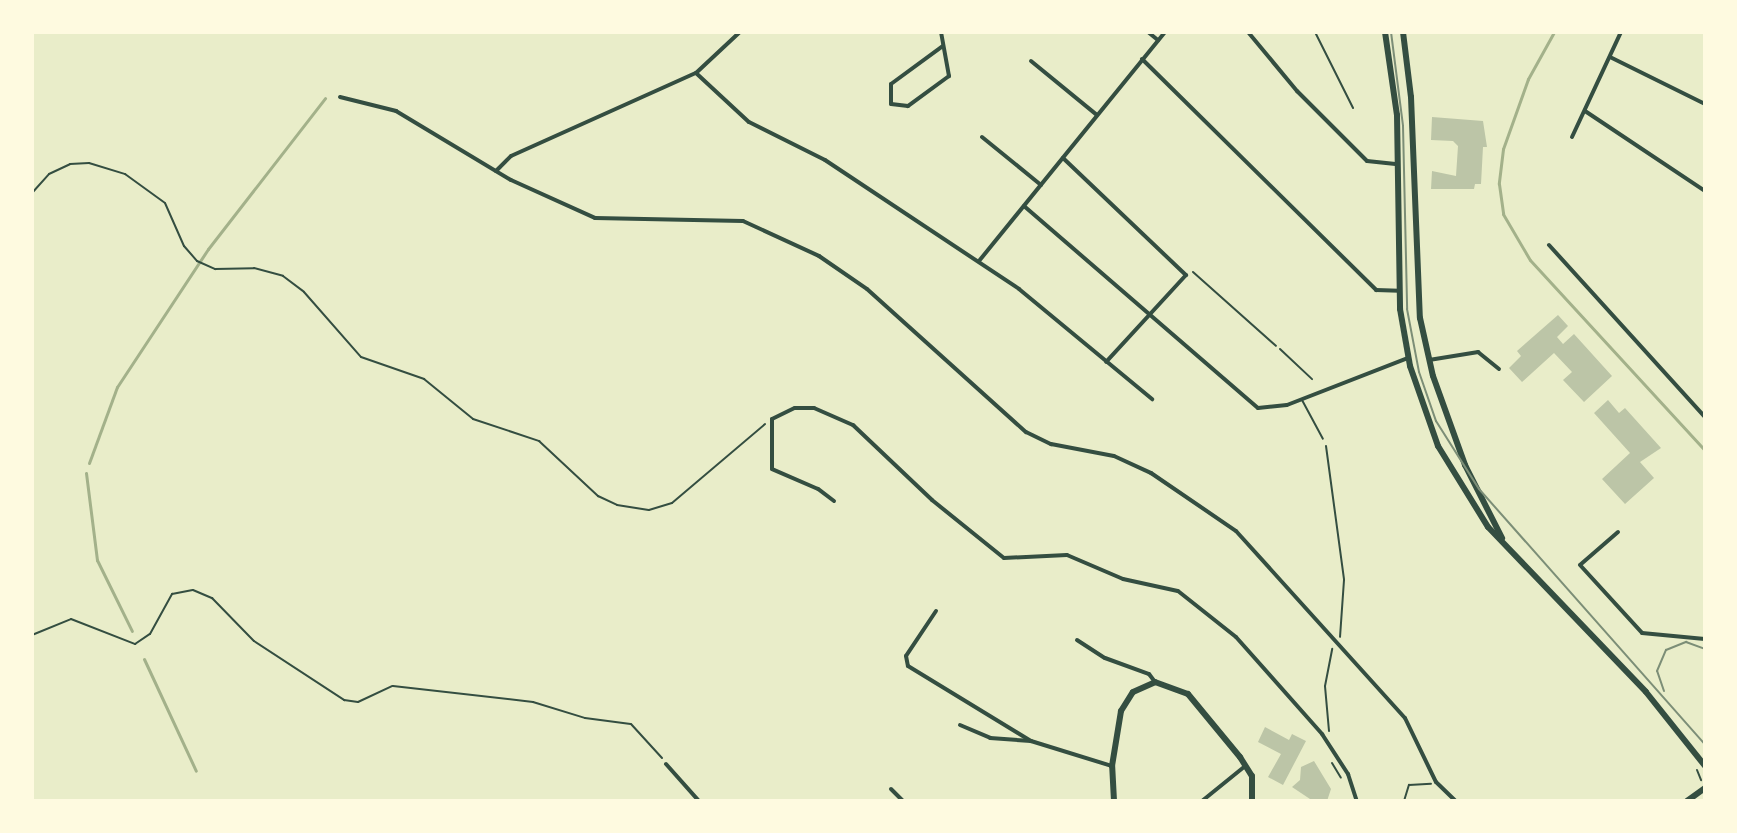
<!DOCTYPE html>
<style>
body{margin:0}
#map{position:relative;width:1737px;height:833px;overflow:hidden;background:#e9edc9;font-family:"Titillium Web",sans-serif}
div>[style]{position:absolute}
.stream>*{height:3px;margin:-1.5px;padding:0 1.5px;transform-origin:1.5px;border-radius:1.5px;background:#a3b18a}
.building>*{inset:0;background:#bcc5a7}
.path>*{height:2px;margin:-1px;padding:0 1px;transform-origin:1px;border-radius:1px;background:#344e41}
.service>*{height:2px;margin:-1px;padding:0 1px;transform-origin:1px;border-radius:1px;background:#344e41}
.minor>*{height:4px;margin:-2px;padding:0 2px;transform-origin:2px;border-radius:2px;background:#344e41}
.tertiary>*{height:6px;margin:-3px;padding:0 3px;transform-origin:3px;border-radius:3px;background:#344e41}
.tram>*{height:2px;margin:-1px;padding:0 1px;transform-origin:1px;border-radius:1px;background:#7c8e77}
span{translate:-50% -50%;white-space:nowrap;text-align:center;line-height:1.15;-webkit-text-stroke:8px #fefae0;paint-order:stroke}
.frame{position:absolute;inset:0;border:34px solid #fefae0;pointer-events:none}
</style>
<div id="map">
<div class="stream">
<i style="left:1554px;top:32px;width:54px;rotate:119deg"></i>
<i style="left:1528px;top:79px;width:74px;rotate:109.7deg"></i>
<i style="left:1503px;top:149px;width:35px;rotate:97deg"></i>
<i style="left:1499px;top:184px;width:30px;rotate:82deg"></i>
<i style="left:1503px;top:214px;width:53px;rotate:59.6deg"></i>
<i style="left:1530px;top:260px;width:258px;rotate:47.4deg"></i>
<i style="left:89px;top:463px;width:81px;rotate:-69.8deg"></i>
<i style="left:117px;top:387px;width:165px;rotate:-56.6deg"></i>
<i style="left:208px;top:249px;width:191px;rotate:-52.2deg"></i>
<i style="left:86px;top:473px;width:88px;rotate:82.8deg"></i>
<i style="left:97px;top:560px;width:79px;rotate:63.8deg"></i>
<i style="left:144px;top:659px;width:123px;rotate:65.1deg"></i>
</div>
<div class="building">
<i style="clip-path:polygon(1432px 117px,1483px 121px,1487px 147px,1483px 147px,1481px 184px,1475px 184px,1474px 189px,1431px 189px,1432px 171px,1456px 176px,1458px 146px,1453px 141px,1431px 140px)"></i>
<i style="clip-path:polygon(1558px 315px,1568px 326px,1557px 337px,1563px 344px,1574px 334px,1612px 376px,1584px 402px,1563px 380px,1572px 372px,1554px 353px,1522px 382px,1509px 368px,1521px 356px,1517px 351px)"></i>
<i style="clip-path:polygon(1608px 400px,1619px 413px,1625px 408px,1661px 448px,1640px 462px,1654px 478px,1625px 504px,1602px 479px,1630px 453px,1594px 413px)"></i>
<i style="clip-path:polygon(1265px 727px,1289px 740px,1292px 734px,1306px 741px,1283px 785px,1268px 777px,1281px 754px,1258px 742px)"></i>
<i style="clip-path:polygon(1314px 761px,1331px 789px,1327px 801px,1313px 801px,1292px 787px,1300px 780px,1301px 767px)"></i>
</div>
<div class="path">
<i style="left:1315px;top:32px;width:85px;rotate:63.4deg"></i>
<i style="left:32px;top:193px;width:25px;rotate:-48deg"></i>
<i style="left:49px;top:174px;width:23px;rotate:-25deg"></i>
<i style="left:70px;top:164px;width:19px;rotate:-3deg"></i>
<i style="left:89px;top:163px;width:38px;rotate:17deg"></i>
<i style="left:125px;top:174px;width:49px;rotate:35.9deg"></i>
<i style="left:165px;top:203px;width:47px;rotate:66.2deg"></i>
<i style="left:184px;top:246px;width:20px;rotate:49deg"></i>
<i style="left:197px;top:261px;width:20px;rotate:24deg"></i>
<i style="left:215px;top:269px;width:39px;rotate:-1deg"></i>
<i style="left:254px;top:268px;width:30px;rotate:15deg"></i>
<i style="left:283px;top:276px;width:26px;rotate:37deg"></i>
<i style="left:304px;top:292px;width:86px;rotate:48.8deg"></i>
<i style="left:361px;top:357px;width:67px;rotate:19.2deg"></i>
<i style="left:424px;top:379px;width:63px;rotate:39.2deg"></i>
<i style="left:473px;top:419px;width:70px;rotate:18.4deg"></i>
<i style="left:539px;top:441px;width:81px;rotate:43deg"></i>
<i style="left:598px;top:496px;width:21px;rotate:25deg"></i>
<i style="left:617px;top:505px;width:32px;rotate:9deg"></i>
<i style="left:649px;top:510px;width:24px;rotate:-17deg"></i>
<i style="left:672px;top:503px;width:122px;rotate:-40.3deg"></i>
<i style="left:1193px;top:272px;width:111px;rotate:41.7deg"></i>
<i style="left:1326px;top:446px;width:135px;rotate:82.3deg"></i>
<i style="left:1344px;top:580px;width:57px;rotate:94deg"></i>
<i style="left:32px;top:635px;width:42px;rotate:-22.3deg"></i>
<i style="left:71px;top:619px;width:69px;rotate:21.3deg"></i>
<i style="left:135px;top:644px;width:18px;rotate:-34deg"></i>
<i style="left:150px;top:634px;width:46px;rotate:-61.2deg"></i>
<i style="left:172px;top:594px;width:21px;rotate:-11deg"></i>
<i style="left:193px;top:590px;width:21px;rotate:23deg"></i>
<i style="left:212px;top:598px;width:60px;rotate:45.7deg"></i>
<i style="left:254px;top:641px;width:108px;rotate:33.2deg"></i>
<i style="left:344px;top:700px;width:14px;rotate:8deg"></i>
<i style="left:358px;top:702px;width:38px;rotate:-25deg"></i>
<i style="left:393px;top:686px;width:141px;rotate:6.5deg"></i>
<i style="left:533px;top:702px;width:54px;rotate:17.1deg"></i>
<i style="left:585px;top:718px;width:46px;rotate:7.4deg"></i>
<i style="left:631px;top:724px;width:46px;rotate:47.6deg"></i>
<i style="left:1329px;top:731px;width:45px;rotate:-95.1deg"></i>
<i style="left:1325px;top:686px;width:38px;rotate:-79deg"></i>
<i style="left:1332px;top:763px;width:17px;rotate:59deg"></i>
<i style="left:1697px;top:770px;width:11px;rotate:68deg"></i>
<i style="left:1365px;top:801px;width:4px"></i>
<i style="left:1404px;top:801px;width:17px;rotate:-73deg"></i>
<i style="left:1409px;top:785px;width:22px;rotate:-3deg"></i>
</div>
<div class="service">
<i style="left:1280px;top:349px;width:44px;rotate:43.2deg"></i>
<i style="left:1302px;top:400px;width:44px;rotate:61.7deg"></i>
</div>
<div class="minor">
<i style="left:941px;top:32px;width:45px;rotate:79.7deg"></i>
<i style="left:949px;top:76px;width:51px;rotate:143.8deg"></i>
<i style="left:908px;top:106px;width:17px;rotate:-173deg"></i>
<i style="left:891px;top:104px;width:20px;rotate:-90deg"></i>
<i style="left:891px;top:84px;width:64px;rotate:-36.2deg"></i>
<i style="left:1148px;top:32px;width:13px;rotate:39deg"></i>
<i style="left:1248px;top:32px;width:77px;rotate:50.3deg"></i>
<i style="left:1297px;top:91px;width:99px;rotate:45deg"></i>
<i style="left:1367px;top:161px;width:31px;rotate:6deg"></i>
<i style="left:1610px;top:57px;width:106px;rotate:26.3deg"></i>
<i style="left:1142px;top:59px;width:329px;rotate:44.6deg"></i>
<i style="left:1376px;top:290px;width:23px;rotate:2deg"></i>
<i style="left:1031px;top:61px;width:85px;rotate:39.3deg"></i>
<i style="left:696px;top:73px;width:72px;rotate:42.8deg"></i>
<i style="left:749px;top:122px;width:85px;rotate:26.6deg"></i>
<i style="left:825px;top:160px;width:233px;rotate:33.6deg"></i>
<i style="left:1019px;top:289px;width:173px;rotate:39.6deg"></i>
<i style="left:340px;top:97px;width:58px;rotate:14deg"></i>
<i style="left:396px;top:111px;width:134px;rotate:31deg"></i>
<i style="left:511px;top:180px;width:92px;rotate:24.3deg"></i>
<i style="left:595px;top:218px;width:148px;rotate:1.2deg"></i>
<i style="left:743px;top:221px;width:84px;rotate:24.7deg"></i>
<i style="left:819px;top:256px;width:58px;rotate:34.5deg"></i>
<i style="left:867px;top:289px;width:214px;rotate:42deg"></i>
<i style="left:1026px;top:432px;width:28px;rotate:26deg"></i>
<i style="left:1051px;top:444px;width:64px;rotate:10.8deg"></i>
<i style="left:1114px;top:456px;width:41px;rotate:24.7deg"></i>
<i style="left:1151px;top:473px;width:103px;rotate:34.3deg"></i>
<i style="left:1236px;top:531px;width:252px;rotate:47.9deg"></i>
<i style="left:1405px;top:718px;width:71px;rotate:64.2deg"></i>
<i style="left:1436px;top:782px;width:28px;rotate:44deg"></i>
<i style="left:1585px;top:111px;width:144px;rotate:33.7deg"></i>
<i style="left:982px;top:137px;width:76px;rotate:39.1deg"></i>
<i style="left:1572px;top:137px;width:116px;rotate:-65deg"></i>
<i style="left:1063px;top:158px;width:170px;rotate:43.6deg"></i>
<i style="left:1186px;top:275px;width:118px;rotate:132.6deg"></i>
<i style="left:496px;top:171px;width:21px;rotate:-45deg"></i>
<i style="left:511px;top:156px;width:203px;rotate:-24.2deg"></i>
<i style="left:696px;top:73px;width:60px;rotate:-43deg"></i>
<i style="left:1024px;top:206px;width:309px;rotate:40.8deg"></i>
<i style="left:1258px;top:408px;width:29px;rotate:-6deg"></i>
<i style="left:1287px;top:405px;width:130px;rotate:-21.2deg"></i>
<i style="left:1549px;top:245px;width:232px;rotate:47.8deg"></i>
<i style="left:979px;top:261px;width:295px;rotate:-50.9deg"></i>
<i style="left:1429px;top:360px;width:50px;rotate:-9.3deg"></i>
<i style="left:1478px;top:352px;width:27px;rotate:39deg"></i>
<i style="left:834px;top:501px;width:20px;rotate:-143deg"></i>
<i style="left:818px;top:489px;width:50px;rotate:-156.5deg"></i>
<i style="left:772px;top:469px;width:50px;rotate:-90deg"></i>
<i style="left:772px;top:419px;width:25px;rotate:-26deg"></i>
<i style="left:795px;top:408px;width:19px"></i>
<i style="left:814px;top:408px;width:43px;rotate:23.6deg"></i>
<i style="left:853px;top:425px;width:109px;rotate:43.5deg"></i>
<i style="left:932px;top:500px;width:92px;rotate:38.9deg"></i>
<i style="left:1004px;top:558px;width:63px;rotate:-2.7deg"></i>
<i style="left:1067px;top:555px;width:61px;rotate:23.2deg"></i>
<i style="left:1123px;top:579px;width:56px;rotate:12.3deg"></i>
<i style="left:1178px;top:591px;width:74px;rotate:38.4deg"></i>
<i style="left:1236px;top:637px;width:130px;rotate:48.4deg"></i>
<i style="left:1322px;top:734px;width:48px;rotate:57deg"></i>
<i style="left:1348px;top:774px;width:28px;rotate:72deg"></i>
<i style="left:1618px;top:532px;width:50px;rotate:139deg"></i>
<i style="left:1580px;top:565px;width:92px;rotate:47.6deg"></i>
<i style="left:1642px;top:633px;width:63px;rotate:5.4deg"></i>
<i style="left:936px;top:611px;width:54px;rotate:123.7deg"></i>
<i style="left:906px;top:656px;width:10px;rotate:79deg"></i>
<i style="left:908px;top:666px;width:144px;rotate:31.4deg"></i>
<i style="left:1031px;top:741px;width:85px;rotate:17.2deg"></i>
<i style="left:1077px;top:640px;width:33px;rotate:33deg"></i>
<i style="left:1105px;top:658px;width:47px;rotate:20deg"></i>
<i style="left:1149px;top:674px;width:10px;rotate:53deg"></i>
<i style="left:960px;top:725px;width:33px;rotate:23deg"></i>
<i style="left:990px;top:738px;width:41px;rotate:4.2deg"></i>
<i style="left:666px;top:764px;width:50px;rotate:48.3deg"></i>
<i style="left:891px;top:789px;width:17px;rotate:45deg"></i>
<i style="left:1202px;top:801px;width:54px;rotate:-39deg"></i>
</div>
<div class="tertiary">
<i style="left:1385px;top:32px;width:84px;rotate:81.8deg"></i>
<i style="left:1397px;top:115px;width:194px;rotate:89.1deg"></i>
<i style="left:1400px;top:309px;width:58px;rotate:80deg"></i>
<i style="left:1410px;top:366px;width:85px;rotate:70.7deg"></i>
<i style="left:1438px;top:446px;width:95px;rotate:58.3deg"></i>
<i style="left:1488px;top:527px;width:228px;rotate:46.2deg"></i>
<i style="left:1646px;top:692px;width:95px;rotate:51.4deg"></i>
<i style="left:1403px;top:32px;width:65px;rotate:83deg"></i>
<i style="left:1411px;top:97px;width:221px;rotate:87.7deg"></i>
<i style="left:1420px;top:318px;width:59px;rotate:77.4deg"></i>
<i style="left:1433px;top:376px;width:95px;rotate:70.2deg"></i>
<i style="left:1465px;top:465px;width:82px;rotate:63.1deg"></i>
<i style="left:1114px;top:801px;width:35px;rotate:-93deg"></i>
<i style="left:1112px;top:766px;width:56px;rotate:-80.7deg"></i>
<i style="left:1121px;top:711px;width:22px;rotate:-58deg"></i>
<i style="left:1133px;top:692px;width:24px;rotate:-24deg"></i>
<i style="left:1155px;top:682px;width:35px;rotate:20deg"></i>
<i style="left:1188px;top:694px;width:82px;rotate:50.5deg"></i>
<i style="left:1240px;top:757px;width:22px;rotate:58deg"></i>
<i style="left:1252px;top:776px;width:25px;rotate:90deg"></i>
<i style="left:1687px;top:801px;width:22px;rotate:-36deg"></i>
</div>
<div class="tram">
<i style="left:1391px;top:32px;width:95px;rotate:82.7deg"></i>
<i style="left:1403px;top:126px;width:183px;rotate:88.7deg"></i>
<i style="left:1407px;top:309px;width:64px;rotate:79.2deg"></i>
<i style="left:1419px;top:372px;width:52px;rotate:70.9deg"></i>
<i style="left:1436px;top:421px;width:80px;rotate:57.7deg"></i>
<i style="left:1479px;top:489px;width:341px;rotate:48.5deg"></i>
<i style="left:1664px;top:691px;width:21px;rotate:-109deg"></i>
<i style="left:1657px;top:671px;width:23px;rotate:-67deg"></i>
<i style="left:1666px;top:650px;width:22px;rotate:-22deg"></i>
<i style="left:1686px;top:642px;width:20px;rotate:20deg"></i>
<i style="left:1705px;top:703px;width:31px;rotate:90deg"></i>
</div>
<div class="frame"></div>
</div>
